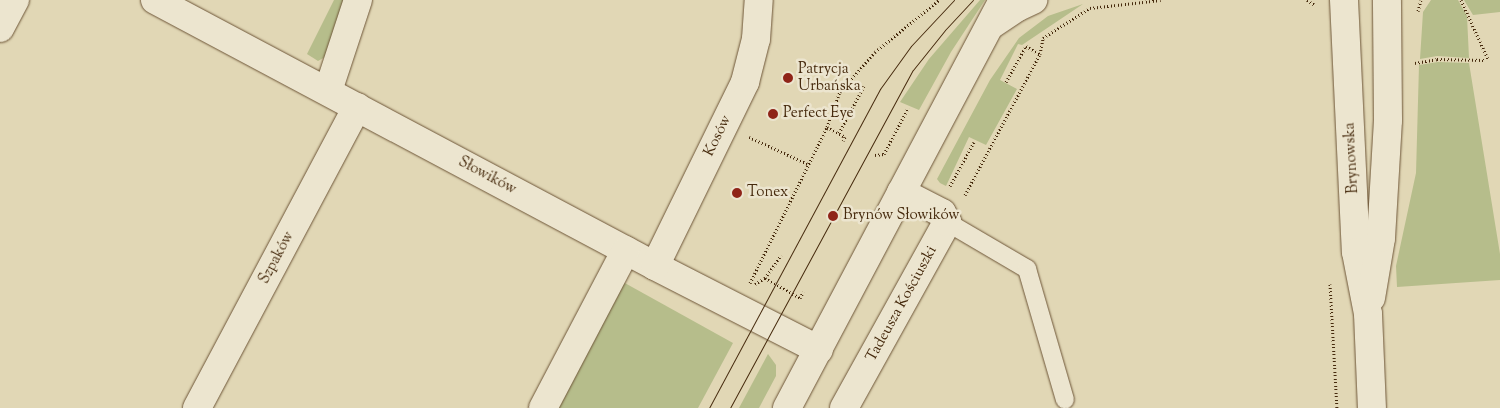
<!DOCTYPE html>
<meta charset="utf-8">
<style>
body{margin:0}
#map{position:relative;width:1500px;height:408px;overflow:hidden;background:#e1d7b5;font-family:"Sorts Mill Goudy",serif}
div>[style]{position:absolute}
.green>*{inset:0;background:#b6bd8b}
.path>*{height:3px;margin-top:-1.5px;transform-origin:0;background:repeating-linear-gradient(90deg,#462a0d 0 1px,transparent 0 3.5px)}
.roads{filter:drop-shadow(0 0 1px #6d5537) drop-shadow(0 0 1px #6d5537)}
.lane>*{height:18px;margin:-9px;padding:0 9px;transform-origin:9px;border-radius:9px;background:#ece5cf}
.street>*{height:28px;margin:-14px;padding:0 14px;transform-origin:14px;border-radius:14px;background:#ece5cf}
.secondary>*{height:28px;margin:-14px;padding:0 14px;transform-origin:14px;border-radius:14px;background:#ece5cf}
.tram>*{height:1px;margin:-0.5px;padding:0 0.5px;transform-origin:0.5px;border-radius:0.5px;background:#462a0d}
.dots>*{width:14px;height:14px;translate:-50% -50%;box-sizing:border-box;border:2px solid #ece5cf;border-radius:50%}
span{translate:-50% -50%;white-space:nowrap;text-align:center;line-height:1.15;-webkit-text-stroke:5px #ece5cf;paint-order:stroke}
.poi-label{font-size:15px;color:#462a0d}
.left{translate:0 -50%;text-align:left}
.street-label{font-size:15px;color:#462a0d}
</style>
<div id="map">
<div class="green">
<i style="clip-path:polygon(334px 0,346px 0,325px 57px,318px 61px,307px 54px)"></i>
<i style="clip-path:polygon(980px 0,985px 0,951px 52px,919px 110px,900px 102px,929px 59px)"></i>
<i style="clip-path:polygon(1431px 0,1458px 0,1467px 16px,1469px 58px,1437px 56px,1420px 59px,1423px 12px)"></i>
<i style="clip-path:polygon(1464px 0,1500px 0,1500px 12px,1473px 15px)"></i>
<i style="clip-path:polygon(1083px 4px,1022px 45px,1018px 44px,1000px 80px,1017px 89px,986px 145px,969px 137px,946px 186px,940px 183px,937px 179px,990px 80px,1019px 38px,1048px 16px)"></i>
<i style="clip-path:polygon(1438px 62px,1469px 63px,1500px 254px,1500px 280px,1397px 287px,1396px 266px,1416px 173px,1419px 65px)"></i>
<i style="clip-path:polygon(623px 282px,733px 343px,698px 408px,556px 408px)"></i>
<i style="clip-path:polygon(768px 354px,776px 365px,776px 376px,759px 408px,739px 408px)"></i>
</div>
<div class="path">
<i style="left:1307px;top:0;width:9px;rotate:32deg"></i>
<i style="left:1461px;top:0;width:65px;rotate:65.4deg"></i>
<i style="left:1418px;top:11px;width:11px;rotate:-75deg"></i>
<i style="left:1415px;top:63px;width:22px;rotate:-10deg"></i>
<i style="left:1437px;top:59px;width:47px;rotate:1.2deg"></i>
<i style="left:1006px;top:82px;width:41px;rotate:-60.9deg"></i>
<i style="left:1026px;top:46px;width:16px;rotate:30deg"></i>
<i style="left:827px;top:127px;width:21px;rotate:29deg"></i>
<i style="left:845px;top:137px;width:4px;rotate:117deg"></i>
<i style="left:839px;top:133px;width:53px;rotate:-62deg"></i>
<i style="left:749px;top:137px;width:65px;rotate:24.6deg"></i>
<i style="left:875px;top:155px;width:9px;rotate:-6deg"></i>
<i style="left:884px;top:154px;width:52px;rotate:-62.4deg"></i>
<i style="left:950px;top:186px;width:50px;rotate:-61.4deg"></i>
<i style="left:965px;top:195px;width:160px;rotate:-62deg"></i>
<i style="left:1040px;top:54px;width:16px;rotate:-79deg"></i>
<i style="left:1043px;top:38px;width:56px;rotate:-32.6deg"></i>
<i style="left:1090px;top:8px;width:71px;rotate:-6.4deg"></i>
<i style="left:765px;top:278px;width:28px;rotate:-55deg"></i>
<i style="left:750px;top:283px;width:174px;rotate:-63.7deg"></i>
<i style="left:827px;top:127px;width:37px;rotate:-70deg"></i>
<i style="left:840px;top:92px;width:53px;rotate:-48.8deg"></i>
<i style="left:875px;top:52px;width:82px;rotate:-39.1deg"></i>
<i style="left:755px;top:284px;width:12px;rotate:-31deg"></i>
<i style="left:765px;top:278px;width:40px;rotate:29.7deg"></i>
<i style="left:800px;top:298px;width:7px;rotate:-63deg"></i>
<i style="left:1330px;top:284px;width:124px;rotate:86.8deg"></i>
</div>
<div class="roads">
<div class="lane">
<i style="left:947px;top:222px;width:93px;rotate:30.4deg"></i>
<i style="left:1027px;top:269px;width:136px;rotate:73.8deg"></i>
</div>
<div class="street">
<i style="left:155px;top:0;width:566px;rotate:28.01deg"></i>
<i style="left:655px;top:266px;width:184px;rotate:27.1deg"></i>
<i style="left:0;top:28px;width:32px;rotate:-62deg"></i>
<i style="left:328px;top:91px;width:96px;rotate:-71.8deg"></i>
<i style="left:655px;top:266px;width:205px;rotate:-63.9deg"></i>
<i style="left:745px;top:82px;width:44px;rotate:-75.7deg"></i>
<i style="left:756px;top:39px;width:39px;rotate:-86deg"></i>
<i style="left:197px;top:408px;width:341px;rotate:-62deg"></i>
<i style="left:543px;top:408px;width:178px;rotate:-62.3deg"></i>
<i style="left:844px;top:408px;width:213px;rotate:-61deg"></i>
<i style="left:947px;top:222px;width:10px;rotate:-119deg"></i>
<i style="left:942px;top:213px;width:46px;rotate:-152.9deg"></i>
</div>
<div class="secondary">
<i style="left:1344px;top:0;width:252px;rotate:87.3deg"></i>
<i style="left:1356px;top:252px;width:63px;rotate:79deg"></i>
<i style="left:1368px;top:314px;width:94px;rotate:87.6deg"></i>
<i style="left:991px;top:25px;width:32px;rotate:-34deg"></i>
<i style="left:1018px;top:7px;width:17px;rotate:-25deg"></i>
<i style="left:1371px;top:298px;width:61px;rotate:-80.5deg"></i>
<i style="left:1381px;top:238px;width:118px;rotate:-86.6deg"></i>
<i style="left:1388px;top:120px;width:120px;rotate:-90.5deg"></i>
<i style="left:787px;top:408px;width:462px;rotate:-62.1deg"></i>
</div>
</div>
<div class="tram">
<i style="left:709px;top:408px;width:362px;rotate:-61.8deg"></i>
<i style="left:880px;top:89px;width:53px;rotate:-54.2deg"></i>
<i style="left:911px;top:46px;width:63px;rotate:-46.9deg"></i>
<i style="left:730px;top:408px;width:384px;rotate:-61.6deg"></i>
<i style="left:913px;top:70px;width:51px;rotate:-51.3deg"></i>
<i style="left:945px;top:30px;width:41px;rotate:-47deg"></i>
</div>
<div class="dots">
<i style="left:788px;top:78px;background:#8f2418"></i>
<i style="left:773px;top:114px;background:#8f2418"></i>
<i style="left:737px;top:193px;background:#8f2418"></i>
<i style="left:833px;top:216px;background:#8f2418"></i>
</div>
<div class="poi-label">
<span class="left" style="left:798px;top:78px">Patrycja<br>Urbańska</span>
<span class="left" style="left:783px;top:114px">Perfect Eye</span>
<span class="left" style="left:747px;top:193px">Tonex</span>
<span class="left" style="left:843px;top:216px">Brynów Słowików</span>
</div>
<div class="street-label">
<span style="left:718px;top:136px;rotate:-64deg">Kosów</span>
<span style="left:1352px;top:158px;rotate:-93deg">Brynowska</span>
<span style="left:487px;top:176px;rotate:28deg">Słowików</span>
<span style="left:277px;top:258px;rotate:-62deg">Szpaków</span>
<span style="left:902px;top:304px;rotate:-61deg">Tadeusza Kościuszki</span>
</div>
</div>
